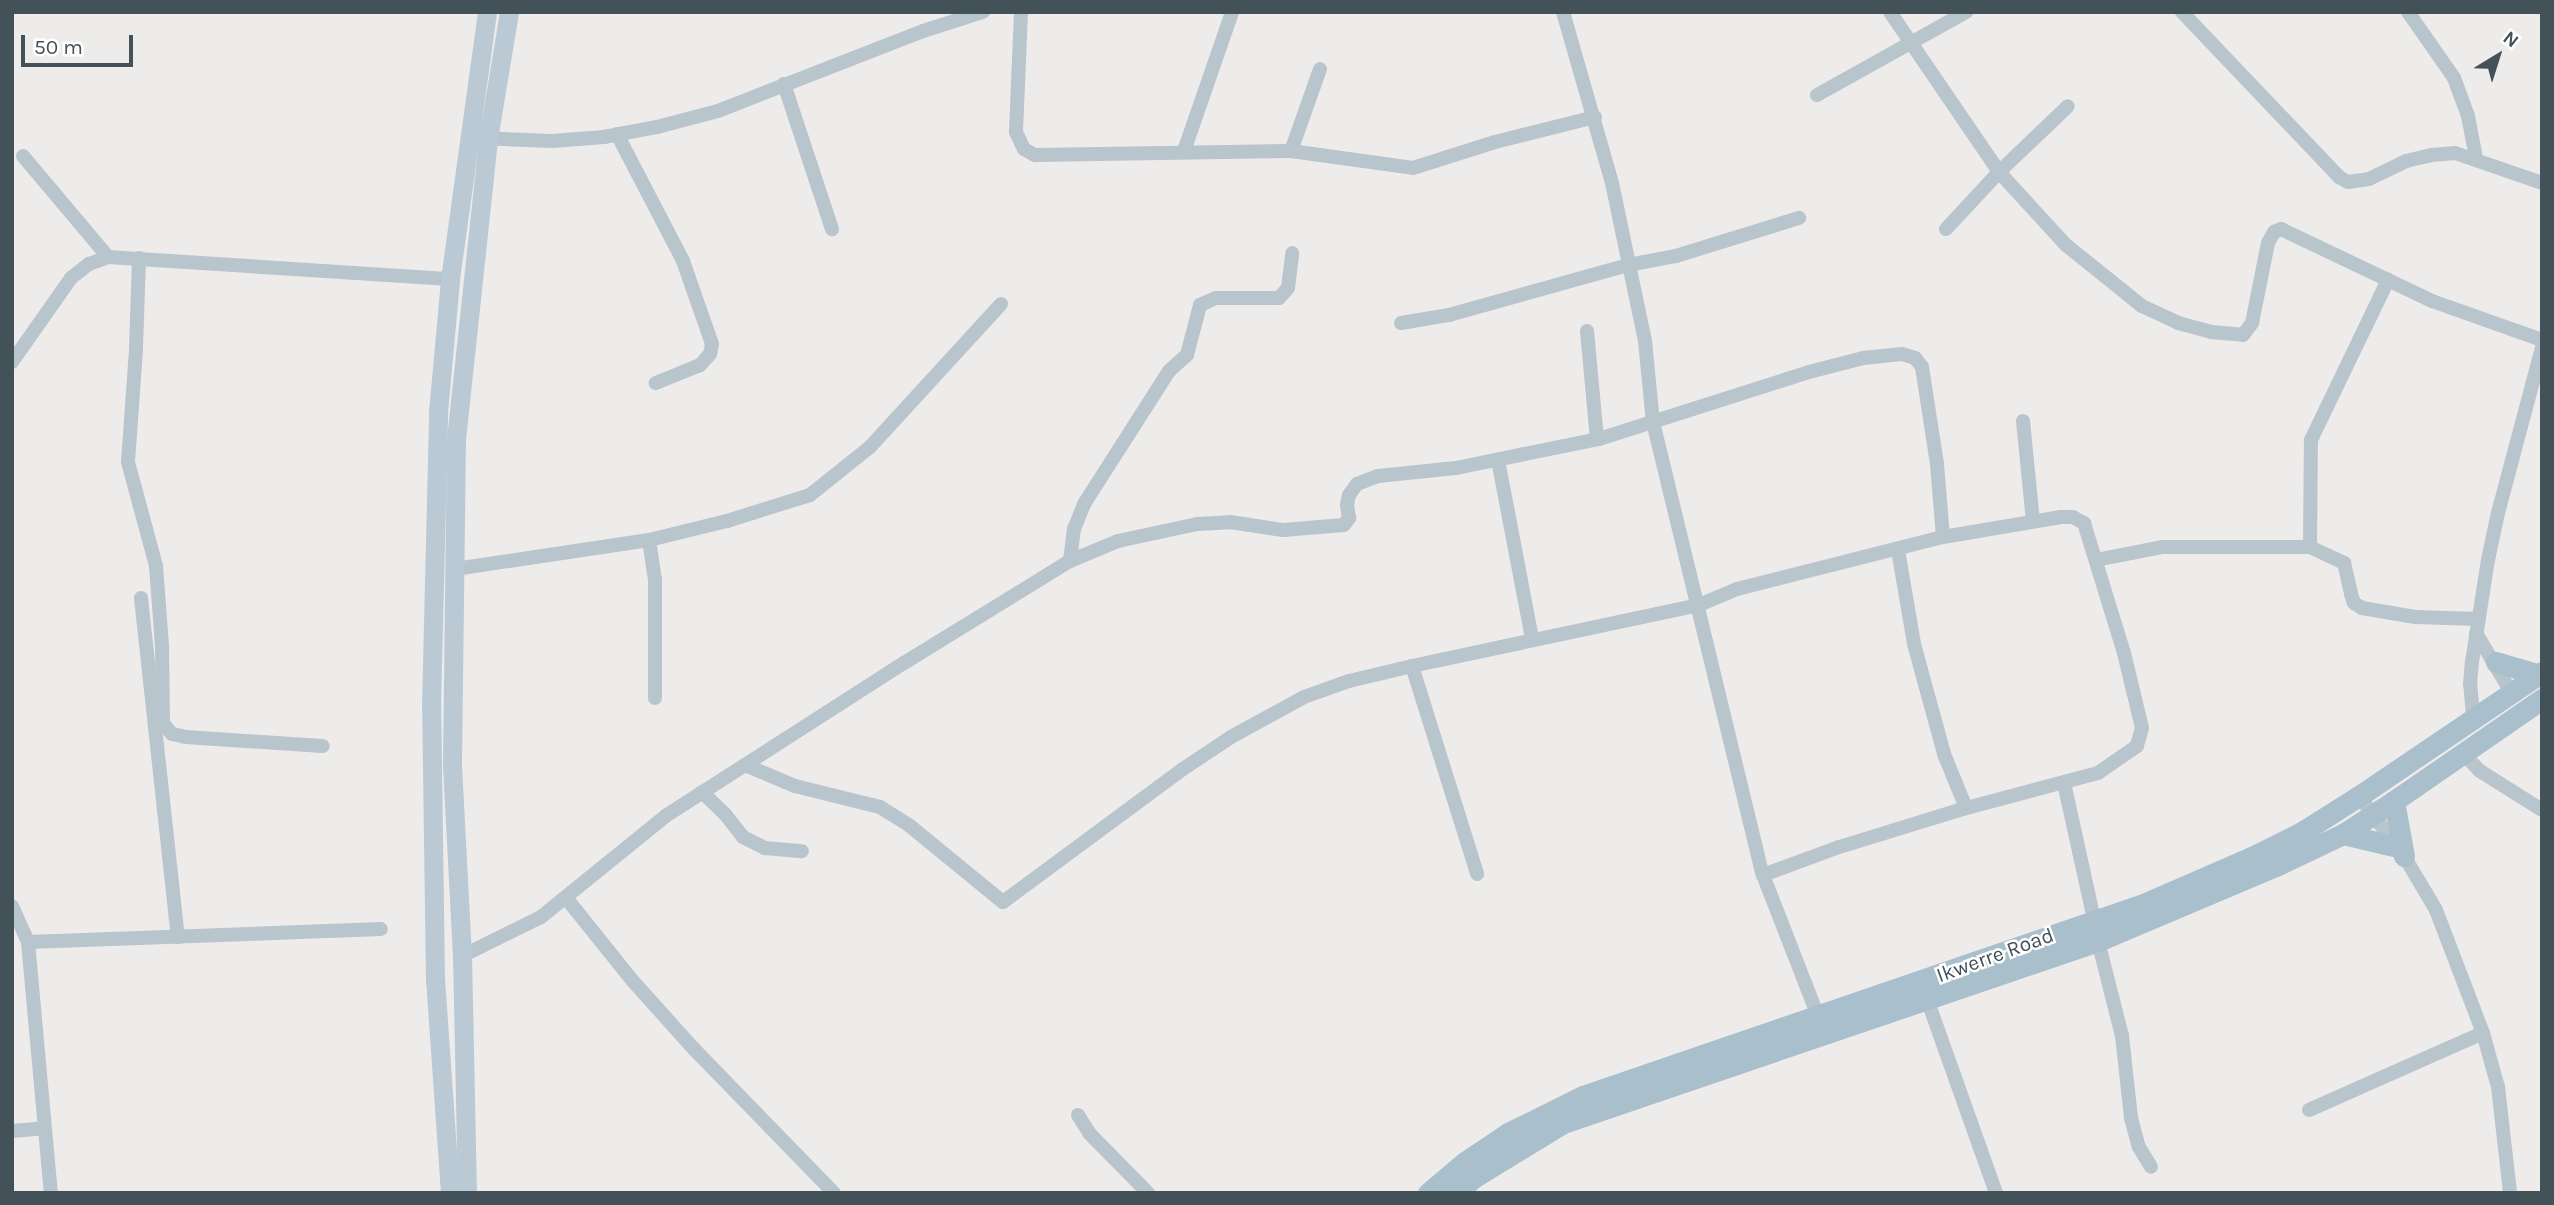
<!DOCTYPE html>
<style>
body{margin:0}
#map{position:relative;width:2554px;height:1205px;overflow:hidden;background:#eeebeb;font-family:Karla,sans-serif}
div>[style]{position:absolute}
.street>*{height:14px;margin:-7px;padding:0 7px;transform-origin:7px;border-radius:7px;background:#b8c5cc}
.secondary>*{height:19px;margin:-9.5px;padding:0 9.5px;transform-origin:9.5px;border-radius:9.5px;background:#bac9d4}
.primary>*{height:21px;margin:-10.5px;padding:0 10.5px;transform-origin:10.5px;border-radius:10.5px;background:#a9bfcc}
span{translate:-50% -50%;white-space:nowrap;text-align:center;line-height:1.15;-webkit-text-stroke:5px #fff;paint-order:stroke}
.street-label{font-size:21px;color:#435159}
.frame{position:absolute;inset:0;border:14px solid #435159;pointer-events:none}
.north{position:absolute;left:2463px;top:21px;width:70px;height:70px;-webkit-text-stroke:5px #fff;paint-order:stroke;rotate:38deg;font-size:19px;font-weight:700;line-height:28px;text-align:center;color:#435159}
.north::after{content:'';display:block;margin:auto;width:24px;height:32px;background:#435159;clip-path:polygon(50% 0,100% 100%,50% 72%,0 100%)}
.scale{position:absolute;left:21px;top:35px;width:112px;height:32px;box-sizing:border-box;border:4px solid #435159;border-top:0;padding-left:9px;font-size:21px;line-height:24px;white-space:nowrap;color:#435159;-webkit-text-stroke:5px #fff;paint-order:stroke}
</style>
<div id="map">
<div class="street">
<i style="left:1021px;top:12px;width:120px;rotate:92.4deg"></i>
<i style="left:1016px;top:132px;width:19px;rotate:65deg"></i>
<i style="left:1024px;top:149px;width:13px;rotate:29deg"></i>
<i style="left:1035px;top:155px;width:256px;rotate:-0.9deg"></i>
<i style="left:1291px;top:151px;width:123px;rotate:7.9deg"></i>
<i style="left:1413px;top:168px;width:86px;rotate:-17.6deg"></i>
<i style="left:1495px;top:142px;width:103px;rotate:-14deg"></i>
<i style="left:1563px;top:12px;width:178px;rotate:74deg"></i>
<i style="left:1612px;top:183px;width:161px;rotate:78.2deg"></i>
<i style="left:1645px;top:341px;width:81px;rotate:84.4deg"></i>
<i style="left:1653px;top:422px;width:466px;rotate:76.4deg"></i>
<i style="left:1763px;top:875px;width:151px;rotate:68.7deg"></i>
<i style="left:1890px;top:12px;width:194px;rotate:55.7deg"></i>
<i style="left:1999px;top:172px;width:99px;rotate:47.5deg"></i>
<i style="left:2066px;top:245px;width:97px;rotate:38.8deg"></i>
<i style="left:2142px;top:306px;width:40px;rotate:25deg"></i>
<i style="left:2178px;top:323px;width:34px;rotate:15deg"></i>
<i style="left:2211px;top:332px;width:32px;rotate:5deg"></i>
<i style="left:2243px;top:335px;width:15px;rotate:-53deg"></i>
<i style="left:2252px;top:323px;width:82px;rotate:-78.7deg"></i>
<i style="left:2268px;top:243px;width:13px;rotate:-61deg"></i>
<i style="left:2274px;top:232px;width:8px;rotate:-23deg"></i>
<i style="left:2281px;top:229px;width:167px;rotate:25.5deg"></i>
<i style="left:2432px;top:301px;width:117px;rotate:19.5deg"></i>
<i style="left:2182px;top:12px;width:228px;rotate:46.4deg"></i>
<i style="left:2339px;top:177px;width:10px;rotate:29deg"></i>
<i style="left:2348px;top:182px;width:21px;rotate:-8deg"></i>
<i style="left:2369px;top:179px;width:41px;rotate:-25.9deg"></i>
<i style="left:2406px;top:161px;width:26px;rotate:-13deg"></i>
<i style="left:2431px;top:155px;width:24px;rotate:-5deg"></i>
<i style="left:2455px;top:153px;width:92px;rotate:19deg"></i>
<i style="left:2408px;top:12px;width:80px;rotate:55.1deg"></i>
<i style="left:2454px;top:78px;width:40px;rotate:69.8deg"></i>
<i style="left:2468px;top:116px;width:43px;rotate:79.2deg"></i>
<i style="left:784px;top:84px;width:153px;rotate:71.7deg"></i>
<i style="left:1817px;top:95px;width:171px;rotate:-29.1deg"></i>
<i style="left:617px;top:134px;width:143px;rotate:62.5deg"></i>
<i style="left:683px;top:261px;width:88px;rotate:70.7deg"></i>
<i style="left:712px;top:344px;width:10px;rotate:101deg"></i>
<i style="left:710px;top:354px;width:15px;rotate:132deg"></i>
<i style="left:700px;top:365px;width:48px;rotate:157.8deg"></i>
<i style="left:481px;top:138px;width:71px;rotate:2.4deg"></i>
<i style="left:552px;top:141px;width:52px;rotate:-4.4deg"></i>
<i style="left:604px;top:137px;width:54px;rotate:-10.7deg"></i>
<i style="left:657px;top:127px;width:63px;rotate:-14.7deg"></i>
<i style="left:718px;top:111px;width:220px;rotate:-21.3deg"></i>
<i style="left:923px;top:31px;width:63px;rotate:-17.6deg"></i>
<i style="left:1184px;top:151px;width:147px;rotate:-70.9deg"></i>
<i style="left:1291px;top:151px;width:87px;rotate:-70.5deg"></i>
<i style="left:23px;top:156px;width:132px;rotate:49.9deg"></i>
<i style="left:1946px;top:229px;width:78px;rotate:-47.1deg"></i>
<i style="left:1999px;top:172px;width:95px;rotate:-43.7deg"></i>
<i style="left:139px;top:258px;width:92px;rotate:91.9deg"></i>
<i style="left:136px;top:350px;width:112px;rotate:94.1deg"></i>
<i style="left:128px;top:462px;width:108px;rotate:74.9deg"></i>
<i style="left:156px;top:566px;width:79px;rotate:85.7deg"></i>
<i style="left:162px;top:645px;width:78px;rotate:89.3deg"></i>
<i style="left:163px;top:723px;width:14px;rotate:51deg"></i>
<i style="left:172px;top:734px;width:14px;rotate:12deg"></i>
<i style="left:186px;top:737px;width:137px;rotate:3.8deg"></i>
<i style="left:1401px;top:323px;width:49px;rotate:-9.5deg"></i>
<i style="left:1449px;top:315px;width:186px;rotate:-15.6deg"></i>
<i style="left:1628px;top:265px;width:49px;rotate:-10.6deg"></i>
<i style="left:1676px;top:256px;width:129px;rotate:-17.2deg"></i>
<i style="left:1587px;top:331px;width:108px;rotate:84.7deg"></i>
<i style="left:12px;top:362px;width:103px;rotate:-54.9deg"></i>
<i style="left:71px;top:278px;width:23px;rotate:-38deg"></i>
<i style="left:89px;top:264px;width:20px;rotate:-20deg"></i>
<i style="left:108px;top:257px;width:343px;rotate:3.7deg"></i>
<i style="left:2023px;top:421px;width:100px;rotate:84.3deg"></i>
<i style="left:1498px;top:460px;width:182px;rotate:79.2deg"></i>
<i style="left:649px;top:540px;width:40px;rotate:81.5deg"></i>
<i style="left:655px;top:580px;width:118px;rotate:90deg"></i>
<i style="left:2310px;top:547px;width:107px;rotate:-89.5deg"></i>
<i style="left:2311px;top:440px;width:178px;rotate:-64.3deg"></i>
<i style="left:1898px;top:550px;width:95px;rotate:80.3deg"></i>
<i style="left:1914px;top:644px;width:114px;rotate:74.7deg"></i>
<i style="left:1944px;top:754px;width:58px;rotate:67.8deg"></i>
<i style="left:2096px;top:560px;width:67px;rotate:-11.1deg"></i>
<i style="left:2162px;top:547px;width:148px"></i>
<i style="left:2310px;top:547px;width:38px;rotate:25deg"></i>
<i style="left:2344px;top:563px;width:32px;rotate:77deg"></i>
<i style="left:2351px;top:594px;width:9px;rotate:72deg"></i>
<i style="left:2354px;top:603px;width:9px;rotate:32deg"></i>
<i style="left:2362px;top:608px;width:54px;rotate:9.6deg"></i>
<i style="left:2415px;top:617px;width:64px;rotate:1.8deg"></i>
<i style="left:1070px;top:561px;width:32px;rotate:-83deg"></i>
<i style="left:1074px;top:529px;width:27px;rotate:-68deg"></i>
<i style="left:1084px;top:504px;width:158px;rotate:-57.4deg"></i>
<i style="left:1169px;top:371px;width:24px;rotate:-42deg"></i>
<i style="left:1187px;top:355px;width:52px;rotate:-75.4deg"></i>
<i style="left:1200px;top:305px;width:17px;rotate:-24deg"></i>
<i style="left:1216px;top:298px;width:63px"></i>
<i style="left:1279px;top:298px;width:13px;rotate:-48deg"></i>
<i style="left:1288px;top:288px;width:35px;rotate:-83deg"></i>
<i style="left:455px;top:569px;width:196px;rotate:-8.5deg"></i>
<i style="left:649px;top:540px;width:80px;rotate:-13.7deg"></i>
<i style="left:727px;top:521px;width:87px;rotate:-17.4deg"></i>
<i style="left:810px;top:495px;width:77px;rotate:-38.7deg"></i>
<i style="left:870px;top:447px;width:194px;rotate:-47.5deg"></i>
<i style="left:141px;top:598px;width:341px;rotate:83.8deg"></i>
<i style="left:2476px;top:633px;width:69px;rotate:59.3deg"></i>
<i style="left:1412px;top:666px;width:218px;rotate:72.6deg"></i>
<i style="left:2473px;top:716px;width:32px;rotate:-95deg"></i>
<i style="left:2470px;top:684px;width:22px;rotate:-85deg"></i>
<i style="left:2472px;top:662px;width:103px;rotate:-81.1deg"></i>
<i style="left:2488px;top:560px;width:48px;rotate:-78deg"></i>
<i style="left:2498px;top:513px;width:171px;rotate:-75.1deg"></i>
<i style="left:2462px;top:752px;width:26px;rotate:47deg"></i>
<i style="left:2480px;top:771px;width:73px;rotate:32.2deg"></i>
<i style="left:745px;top:765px;width:54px;rotate:22.8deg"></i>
<i style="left:795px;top:786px;width:88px;rotate:13.9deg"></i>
<i style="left:880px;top:807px;width:36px;rotate:32deg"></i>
<i style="left:910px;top:826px;width:120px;rotate:39.3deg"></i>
<i style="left:1003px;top:902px;width:224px;rotate:-36.5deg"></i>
<i style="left:1183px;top:769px;width:58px;rotate:-33.7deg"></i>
<i style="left:1231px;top:737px;width:83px;rotate:-28.7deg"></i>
<i style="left:1304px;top:697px;width:48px;rotate:-19.6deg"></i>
<i style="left:1349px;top:681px;width:65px;rotate:-13.4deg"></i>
<i style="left:1412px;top:666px;width:293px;rotate:-12deg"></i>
<i style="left:1699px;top:605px;width:41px;rotate:-22.8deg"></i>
<i style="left:1737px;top:589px;width:212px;rotate:-14.2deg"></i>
<i style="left:1943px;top:537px;width:120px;rotate:-9.6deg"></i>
<i style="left:2061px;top:517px;width:12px"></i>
<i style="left:2073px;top:517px;width:13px;rotate:29deg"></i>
<i style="left:2084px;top:523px;width:136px;rotate:72.9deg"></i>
<i style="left:2124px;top:653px;width:77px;rotate:76.5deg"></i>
<i style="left:2142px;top:728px;width:19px;rotate:106deg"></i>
<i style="left:2137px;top:746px;width:47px;rotate:145.3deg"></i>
<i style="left:2098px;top:773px;width:137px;rotate:165.1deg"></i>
<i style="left:1966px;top:808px;width:133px;rotate:162.9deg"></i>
<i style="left:1839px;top:847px;width:81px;rotate:159.8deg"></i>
<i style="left:2064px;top:783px;width:140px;rotate:77.6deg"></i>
<i style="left:702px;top:792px;width:32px;rotate:44deg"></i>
<i style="left:725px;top:814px;width:29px;rotate:52deg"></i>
<i style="left:743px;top:837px;width:25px;rotate:27deg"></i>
<i style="left:765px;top:848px;width:37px;rotate:5deg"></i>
<i style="left:2359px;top:796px;width:75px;rotate:53.1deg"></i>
<i style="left:2404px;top:856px;width:63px;rotate:59.3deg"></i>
<i style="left:2436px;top:910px;width:132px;rotate:69.1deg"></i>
<i style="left:2483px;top:1033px;width:56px;rotate:74.5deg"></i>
<i style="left:2498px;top:1087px;width:107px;rotate:83.5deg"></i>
<i style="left:567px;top:899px;width:104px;rotate:51.3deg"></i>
<i style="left:632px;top:980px;width:93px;rotate:48.1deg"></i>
<i style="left:694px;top:1049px;width:201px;rotate:45.8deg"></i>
<i style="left:12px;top:906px;width:39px;rotate:66deg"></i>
<i style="left:28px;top:942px;width:252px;rotate:84.8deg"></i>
<i style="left:2098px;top:941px;width:98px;rotate:75.8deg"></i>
<i style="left:2122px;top:1036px;width:82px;rotate:83.7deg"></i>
<i style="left:2131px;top:1118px;width:30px;rotate:75deg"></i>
<i style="left:2139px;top:1147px;width:23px;rotate:59deg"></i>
<i style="left:28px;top:942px;width:353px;rotate:-2.1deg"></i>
<i style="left:462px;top:956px;width:88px;rotate:-26.3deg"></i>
<i style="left:541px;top:917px;width:162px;rotate:-39deg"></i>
<i style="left:667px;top:815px;width:282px;rotate:-32.7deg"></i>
<i style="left:904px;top:663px;width:195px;rotate:-31.6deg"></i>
<i style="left:1070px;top:561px;width:52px;rotate:-22.6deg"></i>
<i style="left:1118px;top:541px;width:81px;rotate:-12.1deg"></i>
<i style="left:1197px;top:524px;width:33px;rotate:-3deg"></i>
<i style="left:1230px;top:522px;width:54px;rotate:8.6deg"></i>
<i style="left:1283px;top:530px;width:61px;rotate:-4.7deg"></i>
<i style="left:1344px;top:525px;width:9px;rotate:-54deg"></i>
<i style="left:1349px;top:518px;width:13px;rotate:-99deg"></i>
<i style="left:1347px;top:505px;width:10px;rotate:-79deg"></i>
<i style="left:1349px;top:495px;width:14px;rotate:-54deg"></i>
<i style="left:1357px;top:484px;width:22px;rotate:-21deg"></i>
<i style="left:1378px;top:476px;width:78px;rotate:-5.9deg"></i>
<i style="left:1456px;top:468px;width:146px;rotate:-11.5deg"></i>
<i style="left:1599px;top:439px;width:220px;rotate:-17.7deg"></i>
<i style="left:1809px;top:372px;width:56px;rotate:-14.5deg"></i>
<i style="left:1863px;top:358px;width:39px;rotate:-6deg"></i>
<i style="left:1902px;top:354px;width:14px;rotate:17deg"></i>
<i style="left:1915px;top:358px;width:11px;rotate:52deg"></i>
<i style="left:1922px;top:367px;width:98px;rotate:81.2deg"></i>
<i style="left:1937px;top:464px;width:73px;rotate:85.3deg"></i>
<i style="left:1927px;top:999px;width:206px;rotate:70.4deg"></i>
<i style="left:2309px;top:1110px;width:190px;rotate:-23.9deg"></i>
<i style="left:1078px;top:1115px;width:22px;rotate:58deg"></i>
<i style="left:1090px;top:1134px;width:83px;rotate:45.5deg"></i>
<i style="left:12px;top:1131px;width:32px;rotate:-5deg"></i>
</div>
<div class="secondary">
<i style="left:450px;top:1193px;width:213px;rotate:-94deg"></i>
<i style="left:435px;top:981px;width:275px;rotate:-90.8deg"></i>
<i style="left:431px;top:706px;width:294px;rotate:-88.6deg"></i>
<i style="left:438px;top:412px;width:134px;rotate:-84.8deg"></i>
<i style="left:450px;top:279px;width:270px;rotate:-82.1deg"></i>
<i style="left:467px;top:1193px;width:237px;rotate:-91.2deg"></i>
<i style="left:462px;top:956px;width:192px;rotate:-93deg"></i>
<i style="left:452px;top:764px;width:325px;rotate:-89.3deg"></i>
<i style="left:456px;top:439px;width:302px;rotate:-83.9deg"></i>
<i style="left:488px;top:139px;width:129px;rotate:-80.6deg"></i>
</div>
<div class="primary">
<i style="left:2496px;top:662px;width:43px;rotate:16.3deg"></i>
<i style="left:2394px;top:801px;width:56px;rotate:79.7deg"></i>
<i style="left:2343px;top:834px;width:51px;rotate:13.5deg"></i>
<i style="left:1428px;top:1193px;width:48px;rotate:-40deg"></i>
<i style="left:1465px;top:1162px;width:52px;rotate:-34deg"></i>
<i style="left:1508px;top:1133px;width:84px;rotate:-26.3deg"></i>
<i style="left:1583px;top:1096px;width:595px;rotate:-18.92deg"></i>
<i style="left:2146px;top:903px;width:116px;rotate:-23.5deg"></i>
<i style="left:2252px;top:857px;width:56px;rotate:-26.6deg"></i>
<i style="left:2302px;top:832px;width:67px;rotate:-32.3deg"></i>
<i style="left:2359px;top:796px;width:221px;rotate:-34.1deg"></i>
<i style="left:1456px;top:1193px;width:23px;rotate:-41deg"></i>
<i style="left:1473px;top:1178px;width:105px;rotate:-31.4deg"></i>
<i style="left:1563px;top:1123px;width:565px;rotate:-18.79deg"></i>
<i style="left:2098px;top:941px;width:195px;rotate:-22.9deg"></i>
<i style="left:2278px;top:865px;width:72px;rotate:-25.5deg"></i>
<i style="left:2343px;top:834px;width:61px;rotate:-32.9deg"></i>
<i style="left:2394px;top:801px;width:180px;rotate:-34.6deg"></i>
</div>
<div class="street-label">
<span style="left:1995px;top:955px;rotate:-20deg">Ikwerre Road</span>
</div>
<div class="frame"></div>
<div class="north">N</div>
<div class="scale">50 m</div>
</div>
